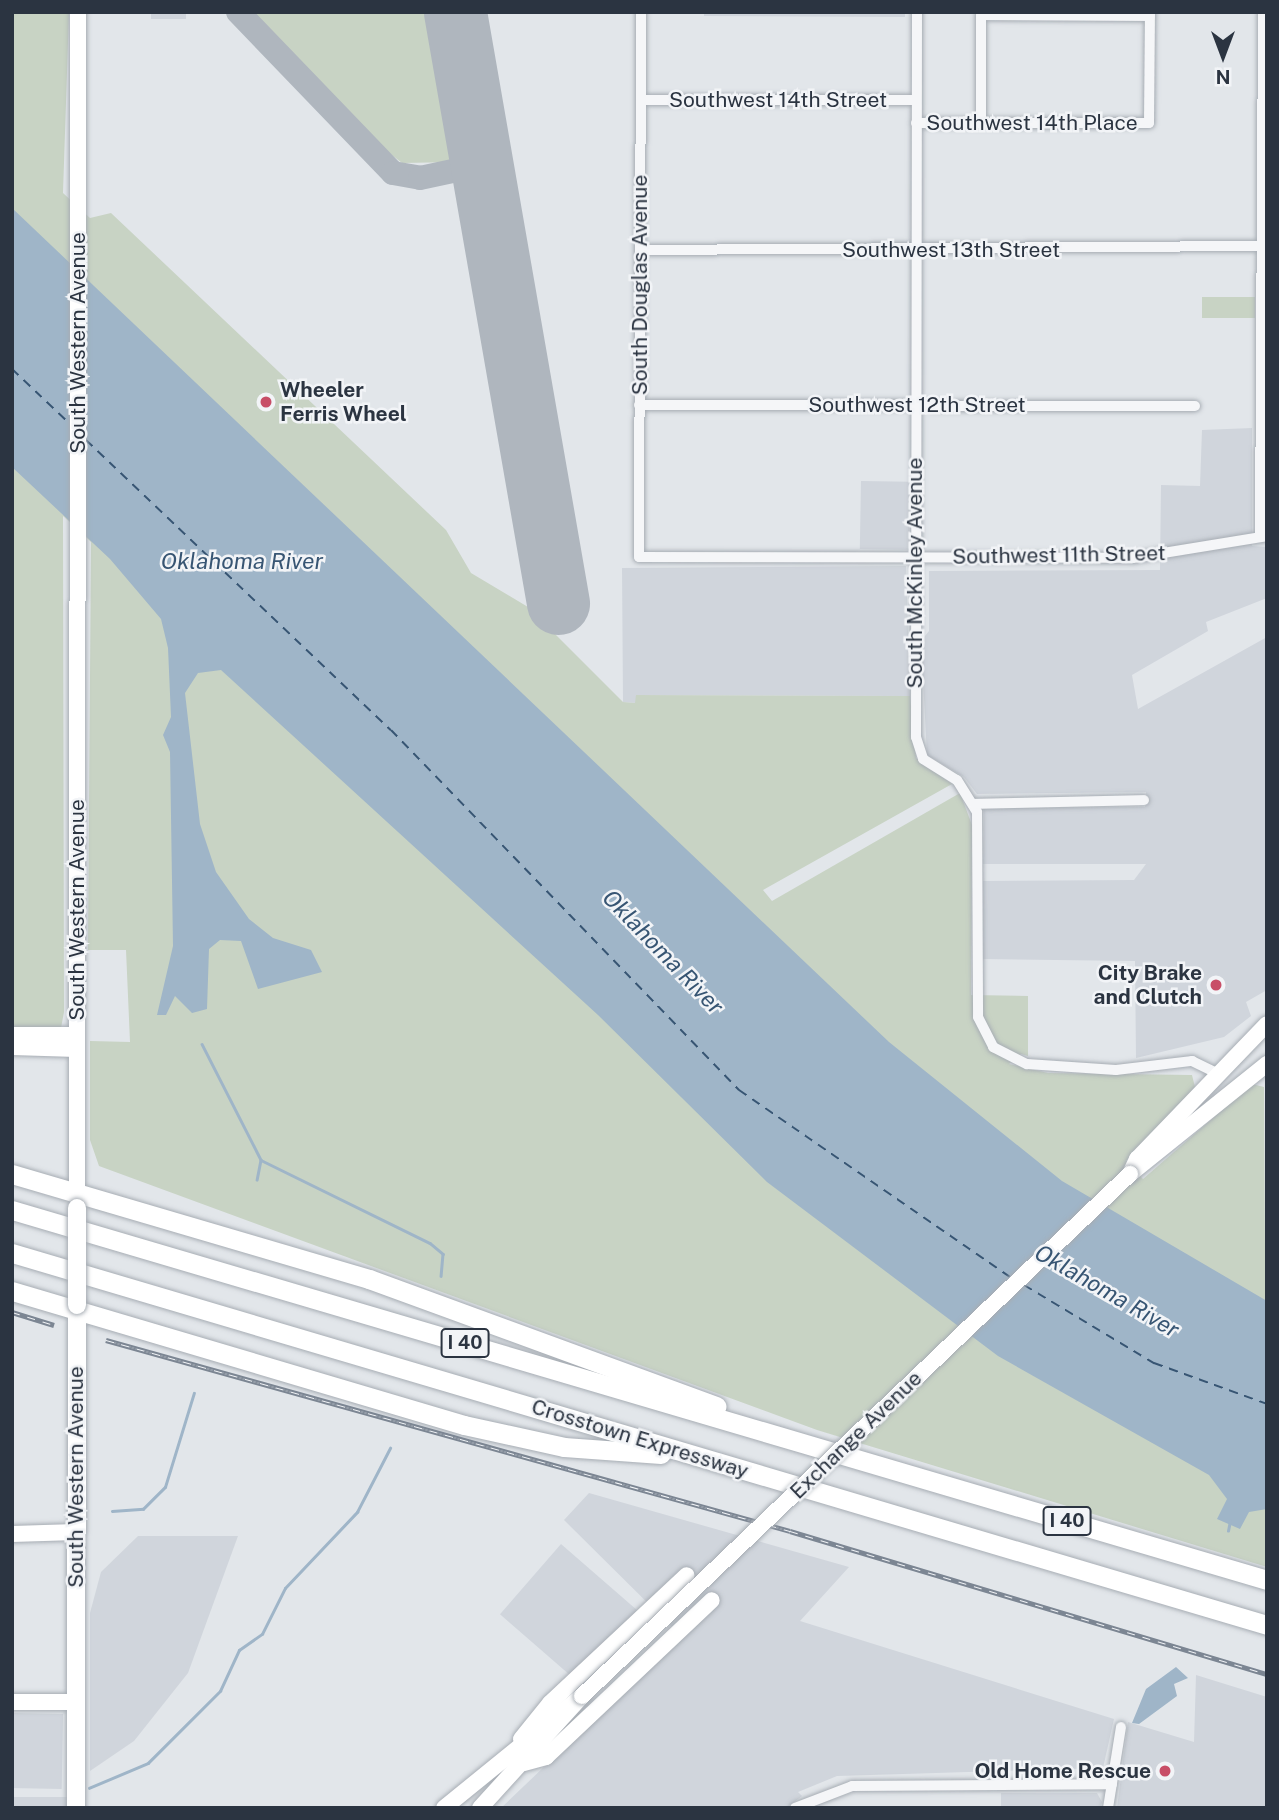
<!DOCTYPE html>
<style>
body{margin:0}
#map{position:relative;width:1279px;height:1820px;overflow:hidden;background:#e2e6ea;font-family:"Public Sans",sans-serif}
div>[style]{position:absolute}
.built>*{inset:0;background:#d0d5dc;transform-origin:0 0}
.green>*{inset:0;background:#c8d3c4;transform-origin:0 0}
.water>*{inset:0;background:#9fb5c8}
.stream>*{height:2.5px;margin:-1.25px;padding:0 1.25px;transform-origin:1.25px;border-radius:1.25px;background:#9fb5c8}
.ferry>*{height:2px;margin-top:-1px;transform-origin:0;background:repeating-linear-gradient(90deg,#375573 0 9px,transparent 0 16px)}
.taxiway>*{height:24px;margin:-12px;padding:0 12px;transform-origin:12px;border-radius:12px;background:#afb6be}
.runway>*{height:63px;margin:-31.5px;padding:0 31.5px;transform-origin:31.5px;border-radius:31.5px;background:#afb6be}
.roads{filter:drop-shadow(0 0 2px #a7adb4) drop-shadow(0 0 2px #a7adb4)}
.street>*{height:10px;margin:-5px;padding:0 5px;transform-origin:5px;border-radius:5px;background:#f5f6f8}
.secondary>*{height:16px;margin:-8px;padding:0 8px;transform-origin:8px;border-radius:8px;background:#fff}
.primary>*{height:18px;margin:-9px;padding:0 9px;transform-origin:9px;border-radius:9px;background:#fff}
.highway>*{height:19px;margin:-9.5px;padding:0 9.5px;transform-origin:9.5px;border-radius:9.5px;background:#fff}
.rail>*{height:5px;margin-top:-2.5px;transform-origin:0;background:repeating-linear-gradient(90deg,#f2f4f7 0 8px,#7c8693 0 16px);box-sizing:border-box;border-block:2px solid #7c8693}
.bridges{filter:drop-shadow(0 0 2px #a7adb4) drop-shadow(0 0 2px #a7adb4)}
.secondary-bridge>*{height:16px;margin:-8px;padding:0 8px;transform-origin:8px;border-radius:8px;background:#fff}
.primary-bridge>*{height:18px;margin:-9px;padding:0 9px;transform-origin:9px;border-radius:9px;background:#fff}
.dots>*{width:19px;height:19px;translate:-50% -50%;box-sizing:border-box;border:4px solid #f2f4f7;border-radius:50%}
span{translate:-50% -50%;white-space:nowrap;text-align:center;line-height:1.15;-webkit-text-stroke:5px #f2f4f7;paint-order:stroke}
.shield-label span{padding:2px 5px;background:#f2f4f7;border:2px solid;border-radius:5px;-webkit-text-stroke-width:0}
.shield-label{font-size:19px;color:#2b3441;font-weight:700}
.street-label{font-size:21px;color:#2b3441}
.poi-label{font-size:21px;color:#2b3441;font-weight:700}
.left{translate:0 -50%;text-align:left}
.right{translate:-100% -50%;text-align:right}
.water-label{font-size:23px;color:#375573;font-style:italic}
.frame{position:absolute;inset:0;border:14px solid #2b3441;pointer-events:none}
.north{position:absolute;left:1188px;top:21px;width:70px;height:70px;-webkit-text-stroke:5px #f2f4f7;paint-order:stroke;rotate:180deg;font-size:19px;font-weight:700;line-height:28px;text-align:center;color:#2b3441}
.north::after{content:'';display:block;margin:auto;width:24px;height:32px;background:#2b3441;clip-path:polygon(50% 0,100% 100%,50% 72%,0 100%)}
</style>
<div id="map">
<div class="built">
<i style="left:151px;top:12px;width:35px;height:7px"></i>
<i style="clip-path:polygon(704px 12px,905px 12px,905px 17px,704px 16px)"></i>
<i style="clip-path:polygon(1252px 428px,1252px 546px,1267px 547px,1267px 598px,1206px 622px,1208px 631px,1132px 675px,1138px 709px,1267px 637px,1267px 990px,1246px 1002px,1251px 1016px,1224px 1037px,1136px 1058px,1135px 961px,982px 959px,983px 881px,1134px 880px,1146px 864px,983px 864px,984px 808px,1145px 807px,1146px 792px,977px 794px,964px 777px,927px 755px,921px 641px,929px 631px,929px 571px,1160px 570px,1161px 485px,1200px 486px,1202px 430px)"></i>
<i style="left:861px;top:481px;width:49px;height:68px;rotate:1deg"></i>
<i style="clip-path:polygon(906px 566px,910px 696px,637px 695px,636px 703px,623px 702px,622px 568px)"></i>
<i style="clip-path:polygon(589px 1493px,849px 1567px,800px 1621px,1114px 1719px,1103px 1768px,837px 1776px,798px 1792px,802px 1796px,786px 1808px,501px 1808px,681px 1636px,564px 1520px)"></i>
<i style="clip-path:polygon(138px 1536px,238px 1536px,188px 1673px,134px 1741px,90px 1771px,90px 1613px,101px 1572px)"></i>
<i style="left:561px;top:1544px;width:101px;height:93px;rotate:41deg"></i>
<i style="clip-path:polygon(1196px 1675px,1267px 1697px,1267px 1808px,1117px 1808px,1128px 1722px,1194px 1742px)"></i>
<i style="left:63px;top:1714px;width:75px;height:51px;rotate:91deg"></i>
<i style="clip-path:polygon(1001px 1793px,1097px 1793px,1102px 1802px,1100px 1808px,1001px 1808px)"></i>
<i style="left:12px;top:1797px;width:56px;height:11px"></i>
</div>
<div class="green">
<i style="clip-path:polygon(12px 12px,69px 12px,63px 193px,90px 218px,111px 213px,446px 530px,471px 573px,528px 607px,623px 702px,635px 703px,636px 695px,910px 696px,916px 758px,952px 784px,763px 890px,772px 901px,960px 793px,972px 825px,971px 995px,1028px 996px,1028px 1056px,1021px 1054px,1009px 1064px,1048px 1073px,1192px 1075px,1195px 1087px,1126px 1161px,1143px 1179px,1252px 1084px,1264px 1087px,1267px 1567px,817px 1430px,99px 1166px,90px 1140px,90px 1041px,130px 1042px,126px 950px,88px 950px,91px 542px,63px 516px,64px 1012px,61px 1028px,12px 1028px)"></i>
<i style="clip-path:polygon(248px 12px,433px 12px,456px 162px,402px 163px,343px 116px)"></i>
<i style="left:1202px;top:297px;width:53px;height:21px"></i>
</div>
<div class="water">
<i style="clip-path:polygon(12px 208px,889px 1042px,1062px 1181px,1267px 1301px,1267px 1509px,1249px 1512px,1240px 1529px,1217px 1519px,1227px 1499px,1209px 1475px,998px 1356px,767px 1182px,598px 1015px,221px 670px,198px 673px,185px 693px,200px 824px,216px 872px,249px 919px,273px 938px,311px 950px,322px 972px,258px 989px,241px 941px,220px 940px,209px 949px,207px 1009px,192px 1013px,175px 996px,166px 1015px,157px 1015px,173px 946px,170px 752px,163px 735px,171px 717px,168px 648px,161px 619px,110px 559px,12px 467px)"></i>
<i style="clip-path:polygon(1176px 1667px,1188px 1678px,1174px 1684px,1177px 1696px,1139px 1724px,1132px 1723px,1146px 1689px)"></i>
</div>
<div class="stream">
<i style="left:202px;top:1044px;width:130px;rotate:63deg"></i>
<i style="left:261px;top:1160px;width:20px;rotate:101deg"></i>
<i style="left:261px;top:1160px;width:188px;rotate:26.2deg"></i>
<i style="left:430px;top:1243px;width:17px;rotate:40deg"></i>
<i style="left:443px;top:1254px;width:22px;rotate:95deg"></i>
<i style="left:112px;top:1511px;width:31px;rotate:-4deg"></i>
<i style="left:143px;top:1509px;width:31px;rotate:-45deg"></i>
<i style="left:165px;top:1487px;width:98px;rotate:-72.9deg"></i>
<i style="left:1228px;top:1531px;width:10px;rotate:-79deg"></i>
<i style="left:89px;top:1788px;width:64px;rotate:-23deg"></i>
<i style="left:148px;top:1763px;width:102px;rotate:-45deg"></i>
<i style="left:220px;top:1691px;width:45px;rotate:-65.1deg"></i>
<i style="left:239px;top:1650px;width:28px;rotate:-35deg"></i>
<i style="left:262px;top:1634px;width:51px;rotate:-63.4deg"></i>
<i style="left:285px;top:1588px;width:105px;rotate:-46.5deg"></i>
<i style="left:357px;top:1512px;width:72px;rotate:-62.7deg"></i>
</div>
<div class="ferry">
<i style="left:12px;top:369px;width:80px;rotate:43.5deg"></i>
<i style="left:86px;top:440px;width:421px;rotate:43.6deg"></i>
<i style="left:391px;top:730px;width:501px;rotate:45.97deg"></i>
<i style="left:739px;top:1090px;width:329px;rotate:34.6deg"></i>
<i style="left:1024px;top:1285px;width:152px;rotate:31deg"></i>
<i style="left:1154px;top:1363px;width:120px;rotate:19.9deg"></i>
</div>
<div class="taxiway">
<i style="left:238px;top:12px;width:223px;rotate:46.1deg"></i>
<i style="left:393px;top:173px;width:27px;rotate:10deg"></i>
<i style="left:420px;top:178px;width:62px;rotate:-12deg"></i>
</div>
<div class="runway">
<i style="left:455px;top:12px;width:600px;rotate:80.11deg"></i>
</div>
<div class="roads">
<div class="street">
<i style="left:641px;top:12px;width:545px;rotate:90.21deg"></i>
<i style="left:639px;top:557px;width:494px;rotate:0.1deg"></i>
<i style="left:1133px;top:558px;width:136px;rotate:-9.3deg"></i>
<i style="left:917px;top:12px;width:725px;rotate:90.08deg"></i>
<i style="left:916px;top:737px;width:23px;rotate:72deg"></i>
<i style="left:923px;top:759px;width:40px;rotate:32deg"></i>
<i style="left:957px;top:780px;width:38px;rotate:58deg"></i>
<i style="left:977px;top:812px;width:205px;rotate:89.7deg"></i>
<i style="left:978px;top:1017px;width:34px;rotate:63deg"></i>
<i style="left:993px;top:1047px;width:38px;rotate:27deg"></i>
<i style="left:1027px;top:1064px;width:89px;rotate:3.9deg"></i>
<i style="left:1116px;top:1070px;width:77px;rotate:-6.8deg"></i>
<i style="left:1192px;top:1061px;width:28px;rotate:26deg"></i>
<i style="left:641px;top:100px;width:275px"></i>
<i style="left:916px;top:123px;width:233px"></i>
<i style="left:1149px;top:123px;width:111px;rotate:-89.5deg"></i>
<i style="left:981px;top:123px;width:108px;rotate:-90deg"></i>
<i style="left:981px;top:15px;width:169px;rotate:0.3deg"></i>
<i style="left:640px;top:250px;width:622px;rotate:-0.37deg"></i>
<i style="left:639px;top:405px;width:556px;rotate:0.1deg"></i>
<i style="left:1260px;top:536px;width:524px;rotate:-89.67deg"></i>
<i style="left:974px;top:804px;width:170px;rotate:-1.3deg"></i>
<i style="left:795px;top:1808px;width:61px;rotate:-21.1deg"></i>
<i style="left:852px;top:1786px;width:260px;rotate:-0.4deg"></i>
<i style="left:1108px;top:1808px;width:82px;rotate:-80.9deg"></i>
</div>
<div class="secondary">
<i style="left:12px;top:1035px;width:65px"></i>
<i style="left:12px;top:1047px;width:65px;rotate:1.8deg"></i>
<i style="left:1130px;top:1174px;width:17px;rotate:-65deg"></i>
<i style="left:1137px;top:1159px;width:187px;rotate:-46.1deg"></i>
<i style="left:1130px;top:1174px;width:176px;rotate:-38.8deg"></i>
<i style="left:77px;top:1193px;width:1181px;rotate:-89.95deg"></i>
<i style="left:12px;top:1534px;width:64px;rotate:-1.8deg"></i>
<i style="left:12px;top:1702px;width:64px"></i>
<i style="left:521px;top:1739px;width:46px;rotate:-51.1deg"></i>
<i style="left:550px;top:1703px;width:187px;rotate:-43.1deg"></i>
<i style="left:524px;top:1763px;width:23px;rotate:-15deg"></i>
<i style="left:546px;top:1757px;width:228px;rotate:-43.4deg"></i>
<i style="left:444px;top:1808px;width:178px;rotate:-39.1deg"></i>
<i style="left:480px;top:1808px;width:151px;rotate:-47.7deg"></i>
</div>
<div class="primary">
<i style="left:76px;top:1808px;width:503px;rotate:-89.89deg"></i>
</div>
<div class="highway">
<i style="left:12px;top:1174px;width:372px;rotate:16.4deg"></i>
<i style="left:369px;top:1279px;width:370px;rotate:20.1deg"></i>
<i style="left:12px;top:1210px;width:1308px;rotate:16.43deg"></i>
<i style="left:12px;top:1253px;width:1309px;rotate:16.51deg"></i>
<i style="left:12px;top:1291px;width:471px;rotate:16.5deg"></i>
<i style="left:464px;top:1425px;width:102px;rotate:12.4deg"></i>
<i style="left:564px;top:1447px;width:97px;rotate:4.1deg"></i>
</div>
</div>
<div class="rail">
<i style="left:12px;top:1312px;width:44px;rotate:17.2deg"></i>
<i style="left:106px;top:1340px;width:710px;rotate:15.6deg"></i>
<i style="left:790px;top:1531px;width:498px;rotate:16.7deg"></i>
</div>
<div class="bridges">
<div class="secondary-bridge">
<i style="left:582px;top:1696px;width:757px;rotate:-43.61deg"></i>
</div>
<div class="primary-bridge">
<i style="left:77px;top:1305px;width:97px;rotate:-90deg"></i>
</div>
</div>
<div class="dots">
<i style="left:266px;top:402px;background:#c84e67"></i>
<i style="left:1216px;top:985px;background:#c84e67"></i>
<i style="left:1165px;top:1771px;background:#c84e67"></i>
</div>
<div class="shield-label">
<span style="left:465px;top:1343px">I 40</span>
<span style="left:1067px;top:1521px">I 40</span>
</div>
<div class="street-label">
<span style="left:778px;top:100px">Southwest 14th Street</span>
<span style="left:1032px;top:123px">Southwest 14th Place</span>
<span style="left:951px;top:250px">Southwest 13th Street</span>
<span style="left:640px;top:285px;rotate:-90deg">South Douglas Avenue</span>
<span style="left:78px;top:343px;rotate:-90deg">South Western Avenue</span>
<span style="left:917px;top:405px">Southwest 12th Street</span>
<span style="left:1059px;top:555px;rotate:-1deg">Southwest 11th Street</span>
<span style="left:915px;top:573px;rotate:-90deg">South McKinley Avenue</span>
<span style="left:77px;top:910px;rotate:-90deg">South Western Avenue</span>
<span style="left:856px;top:1435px;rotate:-44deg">Exchange Avenue</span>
<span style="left:640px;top:1439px;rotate:17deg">Crosstown Expressway</span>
<span style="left:76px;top:1477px;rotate:-90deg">South Western Avenue</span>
</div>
<div class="poi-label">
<span class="left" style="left:280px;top:402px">Wheeler<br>Ferris Wheel</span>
<span class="right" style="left:1202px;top:985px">City Brake<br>and Clutch</span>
<span class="right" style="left:1151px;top:1771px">Old Home Rescue</span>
</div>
<div class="water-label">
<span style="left:242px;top:561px">Oklahoma River</span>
<span style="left:663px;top:952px;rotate:46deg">Oklahoma River</span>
<span style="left:1107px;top:1291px;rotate:30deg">Oklahoma River</span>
</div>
<div class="frame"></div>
<div class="north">N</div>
</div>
